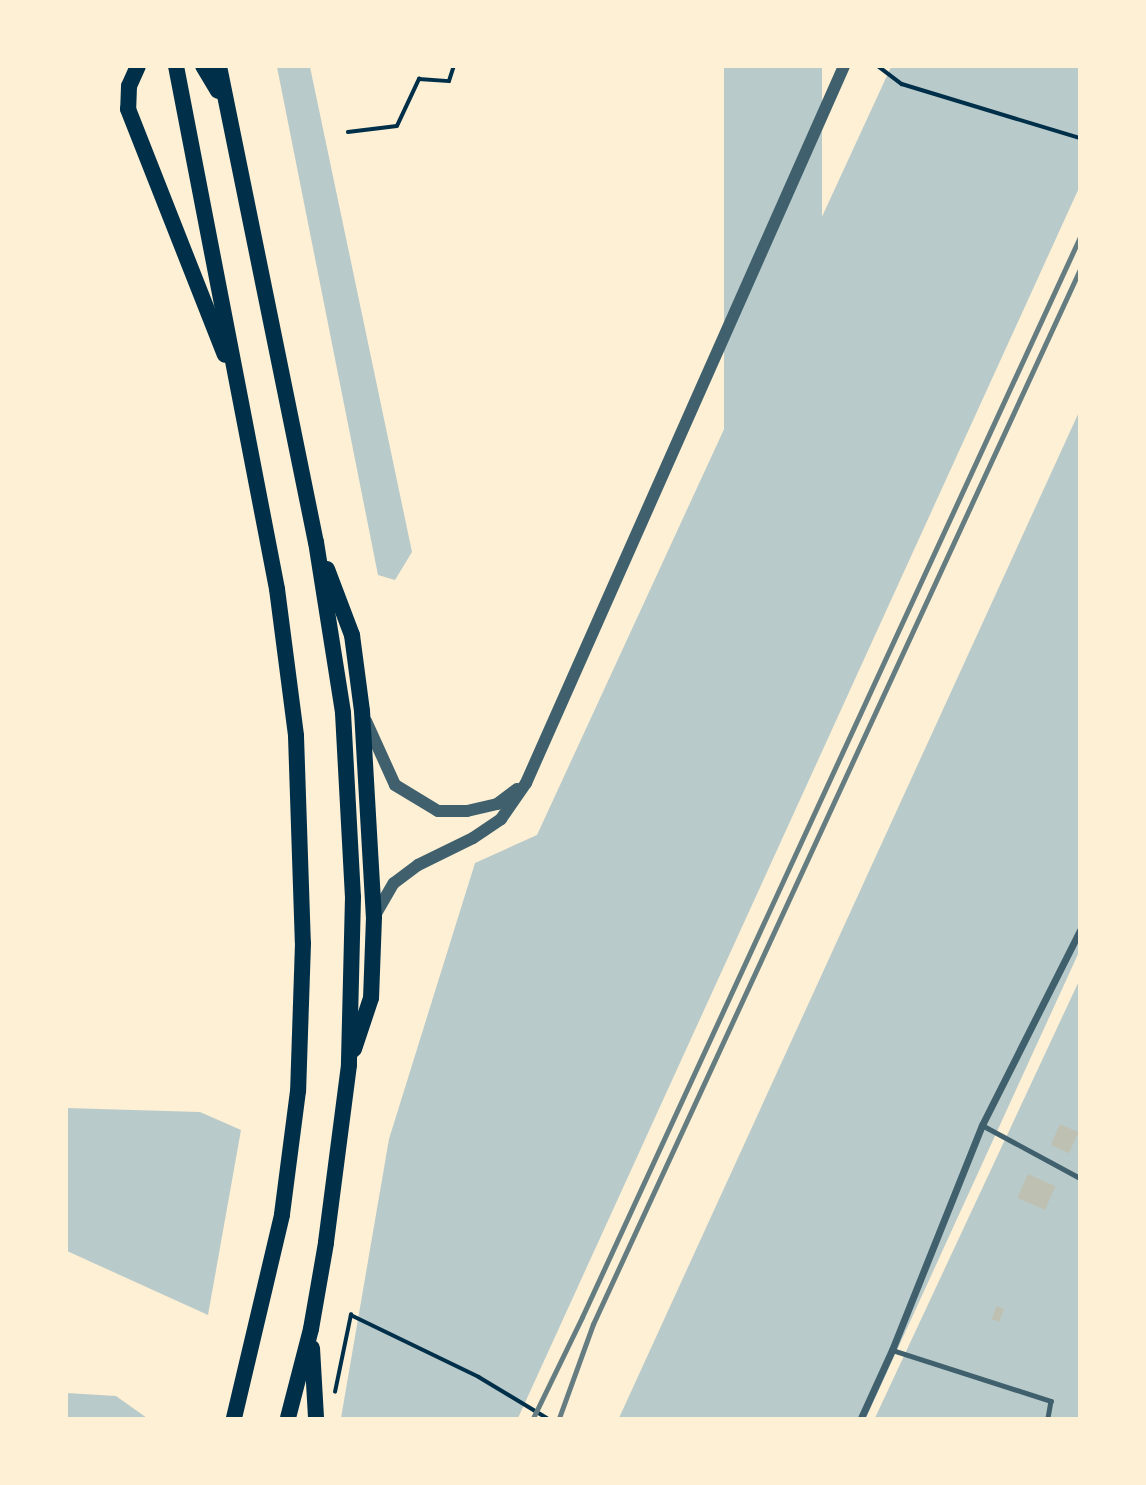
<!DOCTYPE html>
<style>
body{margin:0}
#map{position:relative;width:1146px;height:1485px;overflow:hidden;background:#fdf0d5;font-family:"PT Sans Narrow",sans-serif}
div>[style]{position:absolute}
.green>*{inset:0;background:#b9caca;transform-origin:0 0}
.building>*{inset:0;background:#bec0b2;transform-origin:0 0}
.path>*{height:3.5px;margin:-1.75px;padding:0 1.75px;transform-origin:1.75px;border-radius:1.75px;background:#003049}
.service>*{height:4.5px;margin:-2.25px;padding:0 2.25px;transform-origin:2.25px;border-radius:2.25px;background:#3f606c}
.minor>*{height:7px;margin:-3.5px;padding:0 3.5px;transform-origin:3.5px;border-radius:3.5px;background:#3f606c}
.tertiary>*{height:12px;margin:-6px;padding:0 6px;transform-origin:6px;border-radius:6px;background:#3f606c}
.trunk>*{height:16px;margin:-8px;padding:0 8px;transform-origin:8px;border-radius:8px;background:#003049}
.rail>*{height:5px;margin:-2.5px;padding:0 2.5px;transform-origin:2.5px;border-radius:2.5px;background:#657d81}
span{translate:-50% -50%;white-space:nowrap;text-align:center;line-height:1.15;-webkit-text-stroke:5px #fdf0d5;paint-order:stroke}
.frame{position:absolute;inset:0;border:68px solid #fdf0d5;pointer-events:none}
</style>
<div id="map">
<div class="green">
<i style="clip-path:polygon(277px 67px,310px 67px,412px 552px,395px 580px,378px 575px)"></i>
<i style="left:724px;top:67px;width:98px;height:678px"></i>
<i style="clip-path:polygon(891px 67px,1079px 67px,1079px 188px,518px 1418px,341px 1418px,389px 1139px,475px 863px,537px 835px)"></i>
<i style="clip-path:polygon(1079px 412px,1079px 952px,866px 1418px,619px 1418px)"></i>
<i style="clip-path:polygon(1079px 981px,1079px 1418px,875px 1418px)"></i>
<i style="clip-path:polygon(66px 1108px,200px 1112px,241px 1130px,208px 1315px,67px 1251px)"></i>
<i style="clip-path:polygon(66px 1393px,116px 1396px,147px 1418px,67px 1418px)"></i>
</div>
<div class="building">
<i style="left:1060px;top:1124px;width:20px;height:23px;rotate:24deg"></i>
<i style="left:1028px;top:1174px;width:30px;height:26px;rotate:24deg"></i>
<i style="left:997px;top:1306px;width:8px;height:14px;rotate:23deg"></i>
</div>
<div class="path">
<i style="left:878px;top:66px;width:30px;rotate:37deg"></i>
<i style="left:902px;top:84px;width:186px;rotate:16.9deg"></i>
<i style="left:348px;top:132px;width:49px;rotate:-7deg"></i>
<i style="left:397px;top:126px;width:52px;rotate:-64.9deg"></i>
<i style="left:419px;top:79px;width:30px;rotate:4deg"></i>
<i style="left:449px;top:81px;width:16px;rotate:-72deg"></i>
<i style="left:335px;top:1392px;width:79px;rotate:-78.3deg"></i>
<i style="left:351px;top:1315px;width:142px;rotate:25.8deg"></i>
<i style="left:479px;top:1377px;width:79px;rotate:31.1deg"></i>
</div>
<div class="service">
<i style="left:982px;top:1125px;width:111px;rotate:28.4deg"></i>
<i style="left:892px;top:1350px;width:167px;rotate:17.8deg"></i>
<i style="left:1051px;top:1401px;width:17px;rotate:100deg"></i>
</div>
<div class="minor">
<i style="left:861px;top:1418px;width:75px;rotate:-65.5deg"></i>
<i style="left:892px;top:1350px;width:242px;rotate:-68.2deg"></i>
<i style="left:982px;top:1125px;width:218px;rotate:-63.3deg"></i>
</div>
<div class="tertiary">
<i style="left:366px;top:721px;width:70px;rotate:65.6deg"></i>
<i style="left:395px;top:785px;width:50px;rotate:31.2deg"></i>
<i style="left:438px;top:811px;width:29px"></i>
<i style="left:467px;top:811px;width:31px;rotate:-13deg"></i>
<i style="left:497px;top:804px;width:25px;rotate:-37deg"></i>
<i style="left:374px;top:917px;width:39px;rotate:-60deg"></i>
<i style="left:394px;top:883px;width:30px;rotate:-37deg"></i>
<i style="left:418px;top:865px;width:61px;rotate:-26.1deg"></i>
<i style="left:473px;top:838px;width:34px;rotate:-34deg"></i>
<i style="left:501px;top:819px;width:44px;rotate:-55.2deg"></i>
<i style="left:526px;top:783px;width:784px;rotate:-66.08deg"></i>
</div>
<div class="trunk">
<i style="left:138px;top:66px;width:22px;rotate:114deg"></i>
<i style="left:129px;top:86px;width:23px;rotate:92deg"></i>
<i style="left:128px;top:109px;width:264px;rotate:68.5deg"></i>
<i style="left:176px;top:66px;width:533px;rotate:79.07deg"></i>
<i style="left:277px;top:589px;width:148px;rotate:82.6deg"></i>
<i style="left:296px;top:736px;width:207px;rotate:88.1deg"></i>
<i style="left:303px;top:943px;width:148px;rotate:91.9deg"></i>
<i style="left:298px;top:1091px;width:125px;rotate:97.4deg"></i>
<i style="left:282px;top:1215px;width:209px;rotate:103.3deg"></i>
<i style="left:203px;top:66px;width:29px;rotate:59deg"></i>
<i style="left:219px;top:66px;width:486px;rotate:78.5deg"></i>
<i style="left:316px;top:542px;width:173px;rotate:81deg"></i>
<i style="left:343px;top:713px;width:184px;rotate:86.9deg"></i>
<i style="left:353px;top:897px;width:168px;rotate:91.4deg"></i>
<i style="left:349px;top:1065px;width:179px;rotate:97.4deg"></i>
<i style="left:326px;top:1243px;width:87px;rotate:99.9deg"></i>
<i style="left:311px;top:1329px;width:92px;rotate:104.5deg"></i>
<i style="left:327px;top:569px;width:71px;rotate:69.3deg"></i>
<i style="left:352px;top:635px;width:77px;rotate:82.5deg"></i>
<i style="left:362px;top:711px;width:206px;rotate:86.7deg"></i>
<i style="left:374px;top:917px;width:81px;rotate:92.1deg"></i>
<i style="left:371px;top:998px;width:54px;rotate:108.4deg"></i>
<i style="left:312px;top:1348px;width:70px;rotate:86.7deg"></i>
</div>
<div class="rail">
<i style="left:533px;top:1418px;width:112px;rotate:-64.1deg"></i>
<i style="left:582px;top:1317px;width:1189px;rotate:-65.25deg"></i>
<i style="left:559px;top:1418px;width:100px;rotate:-70.1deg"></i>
<i style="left:593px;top:1324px;width:1162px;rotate:-65.22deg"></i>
</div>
<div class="frame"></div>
</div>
